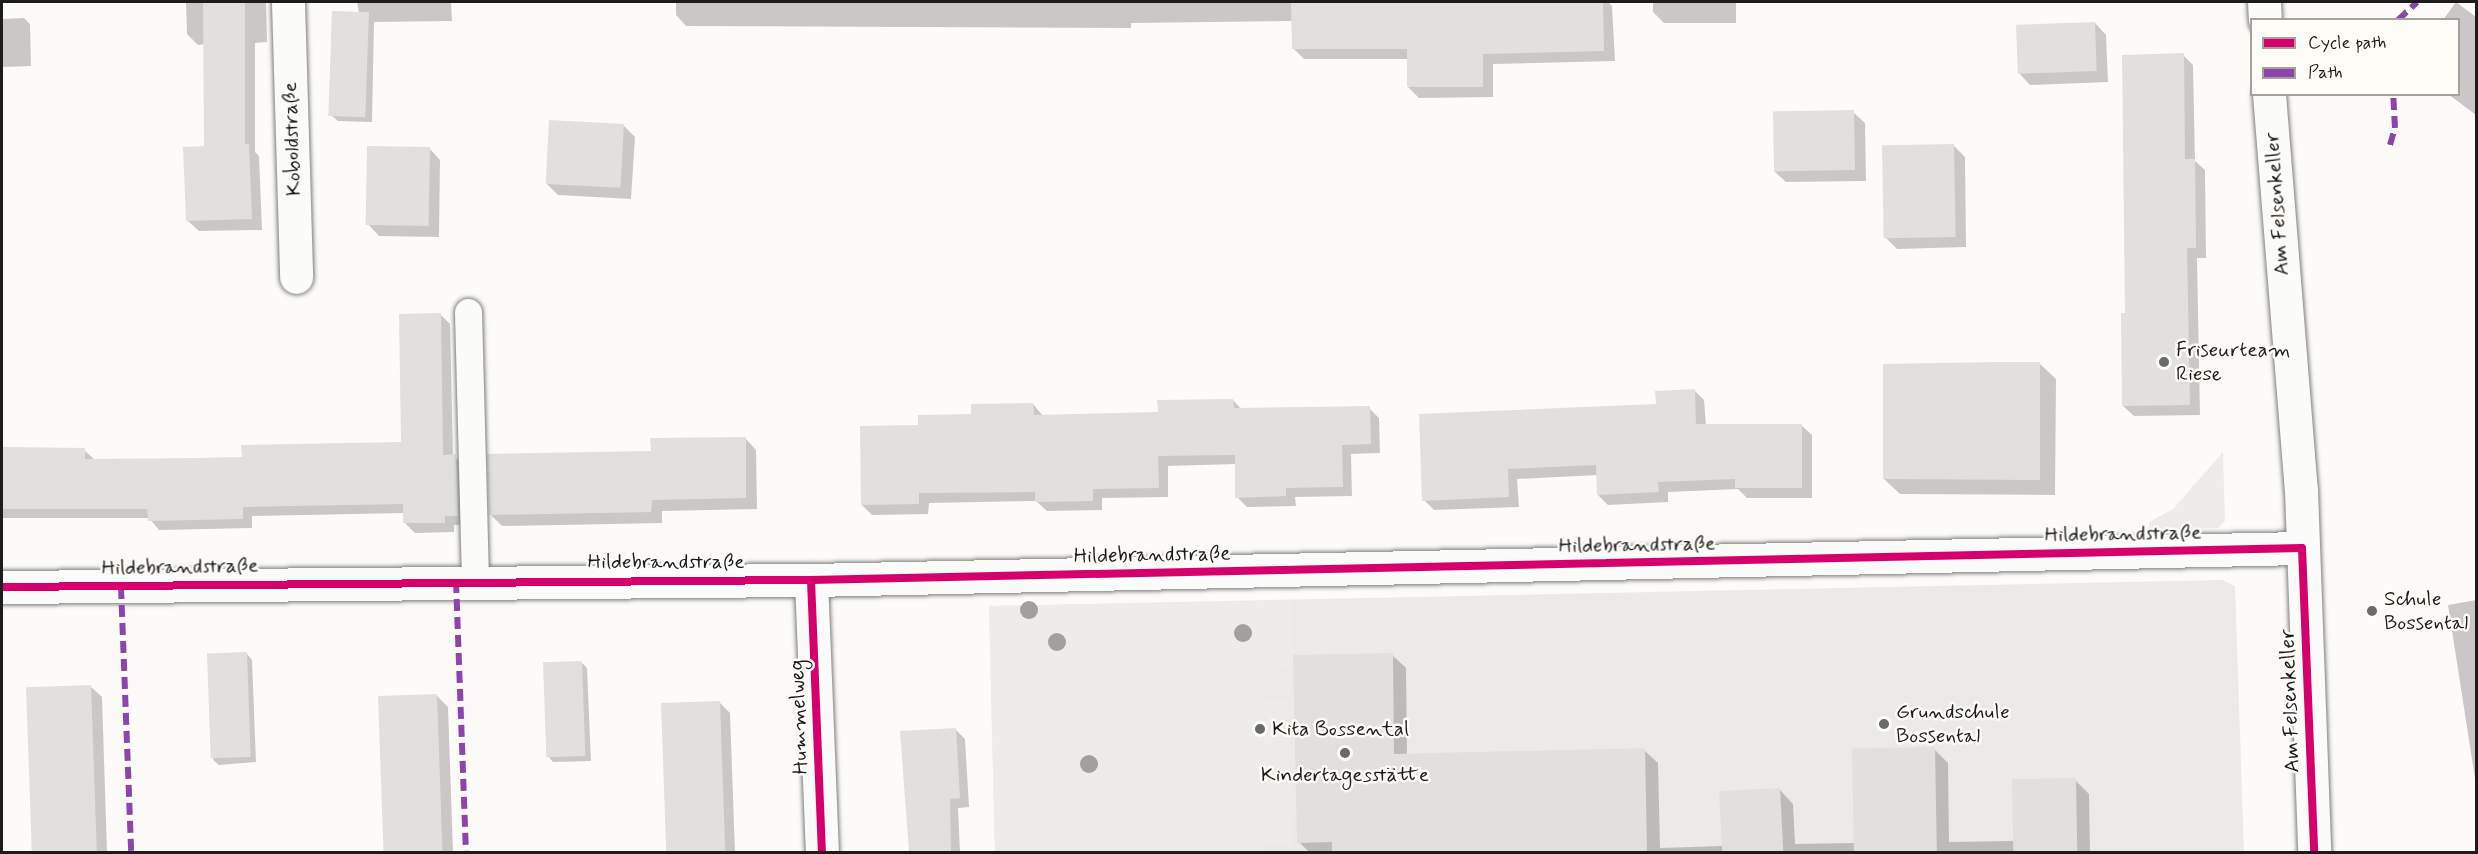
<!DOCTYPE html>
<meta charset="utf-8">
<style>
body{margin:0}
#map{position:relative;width:2478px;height:854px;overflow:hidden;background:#fcfbf8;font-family:Mynerve,sans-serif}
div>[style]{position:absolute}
.built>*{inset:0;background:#ebeae8}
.green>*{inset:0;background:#edece8}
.shadow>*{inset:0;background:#0003}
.building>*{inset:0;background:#e1e0de;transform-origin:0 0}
.roads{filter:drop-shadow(0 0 2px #81807f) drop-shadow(0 0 2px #81807f)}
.lane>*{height:27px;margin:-13.5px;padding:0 13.5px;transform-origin:13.5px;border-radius:13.5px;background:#fbfbf9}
.street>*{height:33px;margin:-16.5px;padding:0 16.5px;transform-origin:16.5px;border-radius:16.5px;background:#fbfbf9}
.quiet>*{height:6px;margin-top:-3px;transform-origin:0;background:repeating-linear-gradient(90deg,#8e44ad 0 12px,transparent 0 18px)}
.cycleway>*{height:8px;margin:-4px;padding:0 4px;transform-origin:4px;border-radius:4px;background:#d6006c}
.trees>*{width:18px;height:18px;margin:-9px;border-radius:50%;background:#a1a09e}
.dots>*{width:16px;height:16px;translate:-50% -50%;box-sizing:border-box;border:3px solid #fdfcf7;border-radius:50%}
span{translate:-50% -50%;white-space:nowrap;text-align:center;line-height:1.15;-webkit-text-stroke:5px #fdfcf7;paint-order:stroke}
.street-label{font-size:21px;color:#1c1c1c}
.poi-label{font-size:21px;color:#1c1c1c}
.left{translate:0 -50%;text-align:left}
.frame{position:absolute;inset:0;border:3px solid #1c1c1c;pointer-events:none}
.legend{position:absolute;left:2250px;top:18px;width:210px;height:78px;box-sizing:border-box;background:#fdfcf7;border:2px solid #a3a29f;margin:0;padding:8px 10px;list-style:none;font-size:18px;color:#1c1c1c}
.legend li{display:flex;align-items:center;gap:12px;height:30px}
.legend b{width:30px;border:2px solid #a3a29f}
</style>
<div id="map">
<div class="built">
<i style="clip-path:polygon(2222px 580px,2235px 586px,2244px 852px,995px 852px,989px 606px)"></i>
</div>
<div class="green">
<i style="clip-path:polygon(2223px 452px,2225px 521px,2218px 528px,2149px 530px,2149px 522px,2173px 509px)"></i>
<i style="clip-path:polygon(1293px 601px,1294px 666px,1223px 664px,1224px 695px,1287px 699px,1290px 846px,1262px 846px,1262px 852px,995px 852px,989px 606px)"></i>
</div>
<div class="shadow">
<i style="clip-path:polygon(2px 2px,2px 19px,24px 18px,30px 24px,31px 66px,2px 67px)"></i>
<i style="clip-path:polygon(186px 2px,266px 2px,267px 42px,255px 43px,255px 152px,259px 156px,262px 230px,199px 231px,188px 221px,205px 147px,205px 44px,198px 45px,187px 34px)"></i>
<i style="clip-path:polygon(357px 2px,451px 2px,452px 21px,374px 22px,372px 122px,338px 121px,332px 116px,359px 13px)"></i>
<i style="clip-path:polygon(676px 2px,1608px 2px,1612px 6px,1615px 61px,1493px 64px,1493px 97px,1419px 98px,1408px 87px,1408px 59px,1304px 59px,1293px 48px,1293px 21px,1131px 23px,1131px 28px,686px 26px,676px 15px)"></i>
<i style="clip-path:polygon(1653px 2px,1736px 2px,1736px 23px,1664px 23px,1653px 12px)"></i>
<i style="clip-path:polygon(2456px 2px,2476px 17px,2476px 115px,2448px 94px,2458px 94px,2458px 20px,2443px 20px)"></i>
<i style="clip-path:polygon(2095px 23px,2106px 35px,2108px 82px,2030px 85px,2019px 73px)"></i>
<i style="clip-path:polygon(2183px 55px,2193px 65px,2195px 161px,2205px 170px,2206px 258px,2197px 258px,2200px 415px,2134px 416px,2123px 406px,2126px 314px)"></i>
<i style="clip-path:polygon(1853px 112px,1865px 123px,1866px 181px,1786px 182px,1774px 171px)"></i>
<i style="clip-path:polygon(623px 125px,635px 137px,631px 199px,558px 195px,546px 183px)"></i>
<i style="clip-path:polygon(1953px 145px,1965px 157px,1966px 247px,1897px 249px,1885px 237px)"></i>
<i style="clip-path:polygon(429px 148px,440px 160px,439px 237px,379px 236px,368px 224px)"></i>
<i style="clip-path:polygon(440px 314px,450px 324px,453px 456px,465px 466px,467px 525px,454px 525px,454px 532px,415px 533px,405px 523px,404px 513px,252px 516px,252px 528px,159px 530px,149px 518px,2px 518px,2px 449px,84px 450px,94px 459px,243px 459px,403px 443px)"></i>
<i style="clip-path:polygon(2040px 364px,2056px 379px,2055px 495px,1900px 494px,1884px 479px)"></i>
<i style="clip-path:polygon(1694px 390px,1704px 400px,1706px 426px,1801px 425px,1812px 435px,1812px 498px,1747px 498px,1738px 489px,1668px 492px,1668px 502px,1608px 505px,1598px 495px,1598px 475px,1517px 479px,1519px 507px,1434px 510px,1424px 500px)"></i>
<i style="clip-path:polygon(1233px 400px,1242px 410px,1369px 408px,1379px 418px,1380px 453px,1351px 454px,1352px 496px,1295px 497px,1296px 506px,1247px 507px,1237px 497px,1236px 464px,1168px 466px,1168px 497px,1102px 498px,1102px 510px,1047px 511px,1036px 501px,929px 503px,928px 514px,872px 515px,862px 505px,920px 427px,1033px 404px,1043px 416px,1159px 414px)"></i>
<i style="clip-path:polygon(745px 438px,756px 450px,757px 509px,662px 511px,662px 523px,502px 526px,491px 515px,652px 452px)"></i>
<i style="clip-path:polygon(2476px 600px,2476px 785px,2448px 605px)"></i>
<i style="clip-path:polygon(247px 654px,252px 660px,256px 762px,219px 765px,213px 760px)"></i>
<i style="clip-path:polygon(1392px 655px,1406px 668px,1407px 756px,1644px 750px,1658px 763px,1660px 848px,1722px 846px,1780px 790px,1793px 804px,1795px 844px,1855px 843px,1934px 749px,1948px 763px,1949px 842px,2013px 841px,2075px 780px,2089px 794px,2090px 852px,1309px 852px,1299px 842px)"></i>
<i style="clip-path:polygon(581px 662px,587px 668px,591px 761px,553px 762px,548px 756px)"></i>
<i style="clip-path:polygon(90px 686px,102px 697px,107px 852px,34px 852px,28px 688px)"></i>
<i style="clip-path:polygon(436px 695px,448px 707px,453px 852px,385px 852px,379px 697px)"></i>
<i style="clip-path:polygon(719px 702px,730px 713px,735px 852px,668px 852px,662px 704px)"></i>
<i style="clip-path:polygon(956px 730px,965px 739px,969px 807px,958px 808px,960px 852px,910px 852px,901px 732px)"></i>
</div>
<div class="building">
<i style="clip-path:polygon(203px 2px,245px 2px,245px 144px,249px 144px,252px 219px,186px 221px,183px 147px,204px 146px)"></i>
<i style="clip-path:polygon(1291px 2px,1603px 2px,1604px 51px,1483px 54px,1483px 87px,1407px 87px,1407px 49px,1292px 49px)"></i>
<i style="left:332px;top:11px;width:37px;height:105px;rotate:2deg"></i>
<i style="left:2095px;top:22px;width:49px;height:79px;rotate:88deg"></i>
<i style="clip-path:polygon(2184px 53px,2185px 159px,2195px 159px,2196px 248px,2187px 248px,2190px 405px,2122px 406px,2121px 313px,2125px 313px,2122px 55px)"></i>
<i style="left:1854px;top:110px;width:60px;height:81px;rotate:89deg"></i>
<i style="left:549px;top:120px;width:75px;height:64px;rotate:3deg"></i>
<i style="left:1954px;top:144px;width:93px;height:72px;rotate:89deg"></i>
<i style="left:367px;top:146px;width:63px;height:79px;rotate:1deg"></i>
<i style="clip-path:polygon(441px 313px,443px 455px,456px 454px,458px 516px,445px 516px,445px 523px,403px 523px,403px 504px,243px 507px,243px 519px,148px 521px,147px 509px,2px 509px,2px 447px,85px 448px,85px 459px,194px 458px,242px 457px,241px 445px,401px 442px,399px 314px)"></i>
<i style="clip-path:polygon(1995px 362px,2040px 362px,2040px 480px,1883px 479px,1883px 364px)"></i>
<i style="clip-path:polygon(1695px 389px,1696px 424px,1802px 424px,1802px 488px,1735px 488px,1735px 479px,1658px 482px,1659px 492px,1597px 495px,1596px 465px,1508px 469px,1509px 497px,1422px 501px,1419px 414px,1656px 404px,1655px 391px)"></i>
<i style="clip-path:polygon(1233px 399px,1234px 408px,1370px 406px,1371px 444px,1342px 445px,1343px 487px,1286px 488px,1286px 496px,1235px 498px,1235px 455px,1158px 456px,1159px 488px,1093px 489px,1093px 501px,1035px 502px,1035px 492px,919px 493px,919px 504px,861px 505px,860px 426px,918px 425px,918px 415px,971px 414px,971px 404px,1033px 403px,1034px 415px,1158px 412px,1157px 400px)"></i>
<i style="clip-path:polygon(746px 437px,746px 498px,652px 500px,651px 512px,489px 515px,487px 454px,651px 451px,650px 438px)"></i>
<i style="left:247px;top:652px;width:105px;height:40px;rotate:88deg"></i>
<i style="clip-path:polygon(1393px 653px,1394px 754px,1645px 748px,1647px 852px,1332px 852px,1332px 842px,1297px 843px,1293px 655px)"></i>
<i style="left:582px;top:661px;width:95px;height:39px;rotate:88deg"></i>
<i style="left:91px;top:685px;width:167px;height:65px;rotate:88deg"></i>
<i style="left:437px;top:694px;width:158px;height:59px;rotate:88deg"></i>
<i style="left:720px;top:701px;width:151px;height:59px;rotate:88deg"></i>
<i style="clip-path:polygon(956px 728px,960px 798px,950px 799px,951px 852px,909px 852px,900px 731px)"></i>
<i style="left:1935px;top:747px;width:105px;height:83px;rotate:89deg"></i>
<i style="left:2076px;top:778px;width:74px;height:64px;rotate:89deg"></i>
<i style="left:1780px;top:788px;width:64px;height:61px;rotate:87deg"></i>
</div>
<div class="roads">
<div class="lane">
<i style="left:468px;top:312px;width:268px;rotate:88.5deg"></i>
</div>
<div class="street">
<i style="left:288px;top:2px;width:275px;rotate:88.3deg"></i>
<i style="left:2264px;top:2px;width:18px;rotate:87deg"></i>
<i style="left:2269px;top:94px;width:397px;rotate:85.4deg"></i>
<i style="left:2301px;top:490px;width:362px;rotate:87.9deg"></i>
<i style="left:811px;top:580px;width:272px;rotate:87.7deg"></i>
<i style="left:2px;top:587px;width:809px;rotate:-0.5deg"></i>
<i style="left:811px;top:580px;width:1491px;rotate:-1.23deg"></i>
</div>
</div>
<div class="quiet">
<i style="left:2398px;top:20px;width:26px;rotate:-43deg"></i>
<i style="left:2390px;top:145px;width:18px;rotate:-74deg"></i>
<i style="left:2395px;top:128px;width:34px;rotate:-93deg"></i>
<i style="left:456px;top:581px;width:271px;rotate:87.9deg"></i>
<i style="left:121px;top:587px;width:265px;rotate:87.8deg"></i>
</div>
<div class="cycleway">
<i style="left:811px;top:580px;width:272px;rotate:87.7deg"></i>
<i style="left:2px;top:587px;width:809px;rotate:-0.5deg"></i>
<i style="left:811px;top:580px;width:1491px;rotate:-1.23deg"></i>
<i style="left:2302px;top:548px;width:304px;rotate:87.7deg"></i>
</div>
<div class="trees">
<i style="left:1029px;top:610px"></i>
<i style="left:1243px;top:633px"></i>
<i style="left:1057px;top:642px"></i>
<i style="left:1089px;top:764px"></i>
</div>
<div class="dots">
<i style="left:2164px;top:362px;background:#6a6a69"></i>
<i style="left:2372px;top:611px;background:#6a6a69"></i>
<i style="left:1884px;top:724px;background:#6a6a69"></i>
<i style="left:1260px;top:729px;background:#6a6a69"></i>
<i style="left:1345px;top:753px;background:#6a6a69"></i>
</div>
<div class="street-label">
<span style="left:292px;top:139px;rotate:-92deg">Koboldstraße</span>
<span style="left:2277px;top:204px;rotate:-94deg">Am Felsenkeller</span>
<span style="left:2123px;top:534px;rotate:-1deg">Hildebrandstraße</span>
<span style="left:1637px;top:545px;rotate:-1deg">Hildebrandstraße</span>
<span style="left:1152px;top:555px;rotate:-1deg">Hildebrandstraße</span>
<span style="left:666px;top:562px">Hildebrandstraße</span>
<span style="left:180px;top:567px;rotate:-1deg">Hildebrandstraße</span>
<span style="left:2290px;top:701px;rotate:-92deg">Am Felsenkeller</span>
<span style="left:799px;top:717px;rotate:-92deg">Hummelweg</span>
</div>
<div class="poi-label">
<span class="left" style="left:2176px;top:362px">Friseurteam<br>Riese</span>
<span class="left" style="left:2384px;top:611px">Schule<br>Bossental</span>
<span class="left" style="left:1896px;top:724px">Grundschule<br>Bossental</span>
<span class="left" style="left:1272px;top:729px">Kita Bossental</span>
<span style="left:1345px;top:775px">Kindertagesstätte</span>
</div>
<div class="frame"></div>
<ul class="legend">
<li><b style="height:8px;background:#d6006c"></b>Cycle path</li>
<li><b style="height:8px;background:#8e44ad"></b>Path</li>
</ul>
</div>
